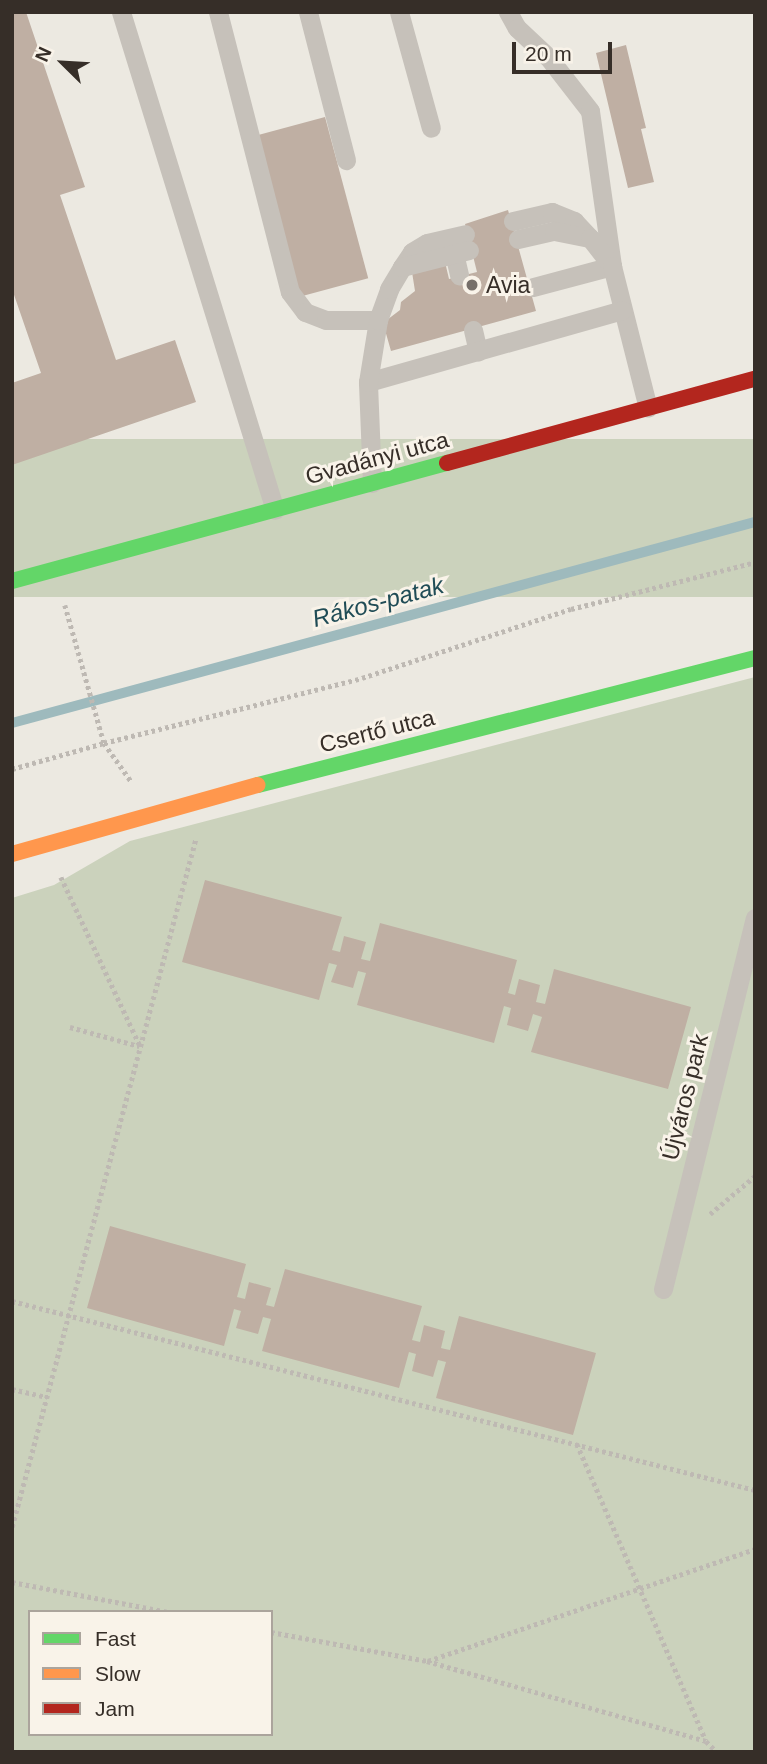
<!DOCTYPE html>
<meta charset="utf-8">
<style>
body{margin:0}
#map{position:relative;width:767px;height:1764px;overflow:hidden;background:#ece9e1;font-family:Arial,sans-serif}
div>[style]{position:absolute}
.green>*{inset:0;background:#cbd2bc;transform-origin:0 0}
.stream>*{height:10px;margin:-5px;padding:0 5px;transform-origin:5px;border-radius:5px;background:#9ebabd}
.building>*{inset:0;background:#bfafa3;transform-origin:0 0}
.path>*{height:4.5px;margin-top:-2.25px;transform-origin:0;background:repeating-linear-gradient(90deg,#beb9b3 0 3.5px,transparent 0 7px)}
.lane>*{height:19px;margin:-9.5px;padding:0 9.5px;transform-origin:9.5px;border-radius:9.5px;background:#c6c1ba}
.fast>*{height:16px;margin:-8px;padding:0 8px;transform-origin:8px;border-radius:8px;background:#63d668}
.slow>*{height:16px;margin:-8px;padding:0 8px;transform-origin:8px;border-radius:8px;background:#ff974d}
.jam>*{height:16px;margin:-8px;padding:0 8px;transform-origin:8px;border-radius:8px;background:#b3261e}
.dots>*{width:19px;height:19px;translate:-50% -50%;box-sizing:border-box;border:4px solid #f9f3e9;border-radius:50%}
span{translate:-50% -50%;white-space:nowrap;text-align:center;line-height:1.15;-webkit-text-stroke:6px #f9f3e9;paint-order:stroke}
.poi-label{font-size:23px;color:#362e28}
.left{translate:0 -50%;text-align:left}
.street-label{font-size:23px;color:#362e28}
.water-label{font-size:24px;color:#204c56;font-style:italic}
.frame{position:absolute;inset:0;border:14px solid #362e28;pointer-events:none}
.legend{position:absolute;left:28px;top:1610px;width:245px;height:126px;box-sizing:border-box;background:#f9f3e9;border:2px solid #aba49c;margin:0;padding:9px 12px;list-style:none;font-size:21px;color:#362e28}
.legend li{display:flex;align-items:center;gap:14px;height:35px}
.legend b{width:35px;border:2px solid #aba49c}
.north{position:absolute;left:28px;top:28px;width:70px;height:70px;-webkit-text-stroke:5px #f9f3e9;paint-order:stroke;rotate:294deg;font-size:19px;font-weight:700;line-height:28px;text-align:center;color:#362e28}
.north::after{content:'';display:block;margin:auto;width:24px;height:32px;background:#362e28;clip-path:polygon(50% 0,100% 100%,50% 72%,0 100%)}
.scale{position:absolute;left:512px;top:42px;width:100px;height:32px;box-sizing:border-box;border:4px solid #362e28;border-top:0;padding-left:9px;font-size:21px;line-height:24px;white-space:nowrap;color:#362e28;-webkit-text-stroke:5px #f9f3e9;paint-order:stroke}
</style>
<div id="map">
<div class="green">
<i style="left:755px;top:439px;width:158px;height:769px;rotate:90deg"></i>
<i style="clip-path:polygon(evenodd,755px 677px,755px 1752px,12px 1752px,12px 898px,54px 885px,130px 841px,755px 677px,30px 1612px,271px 1612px,271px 1734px,30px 1734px,30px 1612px)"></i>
</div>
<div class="stream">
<i style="left:12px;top:723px;width:770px;rotate:-15.14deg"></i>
</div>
<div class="building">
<i style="clip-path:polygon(12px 12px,26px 12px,85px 187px,60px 195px,116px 360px,175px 340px,196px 402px,12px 465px,12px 383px,41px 373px,12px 289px)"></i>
<i style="clip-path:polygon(626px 45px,646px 128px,641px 129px,654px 182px,628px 188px,596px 53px)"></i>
<i style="left:325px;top:117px;width:167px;height:71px;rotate:75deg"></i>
<i style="clip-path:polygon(508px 210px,536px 311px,391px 351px,383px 323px,400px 310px,401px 302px,415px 291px,412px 272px,445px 262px,449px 279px,477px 272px,465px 224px)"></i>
<i style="clip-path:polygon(205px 880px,342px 917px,332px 950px,340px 952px,344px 936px,366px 942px,361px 959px,370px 961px,380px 923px,517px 960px,508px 993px,515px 995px,519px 979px,540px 985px,536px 1002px,545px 1004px,554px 969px,691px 1007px,668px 1089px,531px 1052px,542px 1017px,533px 1014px,528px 1031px,507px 1025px,511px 1008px,504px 1006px,494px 1043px,357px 1005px,366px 973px,358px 971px,353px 988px,331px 982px,337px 965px,329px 963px,319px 1000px,182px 962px)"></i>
<i style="clip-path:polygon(110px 1226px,246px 1264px,237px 1297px,245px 1299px,249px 1282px,271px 1288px,266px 1305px,274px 1307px,285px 1269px,422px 1306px,412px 1340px,420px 1342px,424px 1325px,445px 1331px,441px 1348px,445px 1349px,450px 1350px,459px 1316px,596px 1353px,573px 1435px,436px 1398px,446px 1362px,438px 1360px,433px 1377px,412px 1371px,416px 1354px,409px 1352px,399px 1388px,262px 1351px,271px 1319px,263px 1317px,258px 1334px,236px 1328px,241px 1311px,234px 1309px,224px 1346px,87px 1308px)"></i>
</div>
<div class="path">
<i style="left:65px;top:605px;width:143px;rotate:74.2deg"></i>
<i style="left:104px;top:743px;width:47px;rotate:54.6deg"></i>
<i style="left:12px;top:769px;width:96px;rotate:-15.8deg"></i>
<i style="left:104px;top:743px;width:266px;rotate:-14.1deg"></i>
<i style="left:362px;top:678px;width:220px;rotate:-18.3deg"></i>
<i style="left:571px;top:609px;width:190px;rotate:-14.3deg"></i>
<i style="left:61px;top:877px;width:187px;rotate:64.9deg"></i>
<i style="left:70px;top:1027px;width:72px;rotate:15.4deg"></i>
<i style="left:710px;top:1214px;width:59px;rotate:-40.2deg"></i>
<i style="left:12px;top:1301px;width:767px;rotate:14.27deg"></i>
<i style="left:12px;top:1389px;width:36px;rotate:13deg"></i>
<i style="left:577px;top:1444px;width:323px;rotate:66.5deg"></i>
<i style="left:12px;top:1527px;width:713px;rotate:-75.05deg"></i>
<i style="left:12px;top:1582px;width:159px;rotate:10.9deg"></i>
<i style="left:271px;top:1632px;width:159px;rotate:10.5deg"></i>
<i style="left:427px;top:1661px;width:290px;rotate:16deg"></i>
<i style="left:706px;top:1741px;width:16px;rotate:45deg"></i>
<i style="left:428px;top:1661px;width:346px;rotate:-18.9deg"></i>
</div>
<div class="lane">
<i style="left:121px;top:12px;width:521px;rotate:72.82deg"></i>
<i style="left:218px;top:12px;width:289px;rotate:75.6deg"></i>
<i style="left:290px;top:292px;width:25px;rotate:53deg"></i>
<i style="left:305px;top:312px;width:22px;rotate:21deg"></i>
<i style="left:326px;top:320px;width:52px"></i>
<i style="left:308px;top:12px;width:153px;rotate:75.6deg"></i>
<i style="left:399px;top:12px;width:120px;rotate:74.6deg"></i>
<i style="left:508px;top:12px;width:18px;rotate:61deg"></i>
<i style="left:517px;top:28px;width:42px;rotate:43.1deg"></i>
<i style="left:548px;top:57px;width:68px;rotate:52.1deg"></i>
<i style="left:590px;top:111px;width:157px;rotate:81.9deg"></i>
<i style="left:612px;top:266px;width:82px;rotate:165.1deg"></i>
<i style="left:513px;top:221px;width:40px;rotate:-13deg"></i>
<i style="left:552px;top:212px;width:24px;rotate:22deg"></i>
<i style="left:574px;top:221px;width:22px;rotate:47deg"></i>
<i style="left:518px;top:239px;width:37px;rotate:-13deg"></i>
<i style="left:554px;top:231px;width:37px;rotate:11deg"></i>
<i style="left:590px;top:238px;width:36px;rotate:52deg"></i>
<i style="left:612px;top:266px;width:146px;rotate:75.8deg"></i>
<i style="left:454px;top:253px;width:23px;rotate:77deg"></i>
<i style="left:402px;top:267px;width:18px;rotate:-56deg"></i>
<i style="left:412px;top:252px;width:17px;rotate:-31deg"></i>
<i style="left:427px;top:243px;width:39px;rotate:-13deg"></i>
<i style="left:473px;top:330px;width:22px;rotate:77deg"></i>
<i style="left:368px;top:382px;width:264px;rotate:-15.8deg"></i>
<i style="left:372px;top:483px;width:101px;rotate:-92.3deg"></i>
<i style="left:368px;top:382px;width:63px;rotate:-80.8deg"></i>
<i style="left:378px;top:320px;width:33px;rotate:-70deg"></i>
<i style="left:389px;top:289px;width:26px;rotate:-59deg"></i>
<i style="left:402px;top:267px;width:69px;rotate:-14.2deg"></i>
<i style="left:663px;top:1289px;width:382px;rotate:-76.1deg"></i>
</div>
<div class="fast">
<i style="left:12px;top:581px;width:451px;rotate:-15.2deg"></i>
<i style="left:258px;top:785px;width:513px;rotate:-14.33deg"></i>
</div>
<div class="slow">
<i style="left:12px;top:854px;width:255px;rotate:-15.7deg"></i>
</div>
<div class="jam">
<i style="left:447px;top:463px;width:319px;rotate:-15.3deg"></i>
</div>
<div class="dots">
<i style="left:472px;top:285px;background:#766f69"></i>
</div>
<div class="poi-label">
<span class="left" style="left:486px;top:285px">Avia</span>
</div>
<div class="street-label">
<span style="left:377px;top:458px;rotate:-15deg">Gvadányi utca</span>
<span style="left:377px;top:731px;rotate:-14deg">Csertő utca</span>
<span style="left:685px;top:1097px;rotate:-76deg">Újváros park</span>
</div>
<div class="water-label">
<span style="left:378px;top:602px;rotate:-15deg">Rákos-patak</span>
</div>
<div class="frame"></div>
<ul class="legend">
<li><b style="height:9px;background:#63d668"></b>Fast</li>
<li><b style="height:9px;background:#ff974d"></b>Slow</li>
<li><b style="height:9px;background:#b3261e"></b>Jam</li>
</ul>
<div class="north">N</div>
<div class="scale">20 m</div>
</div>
